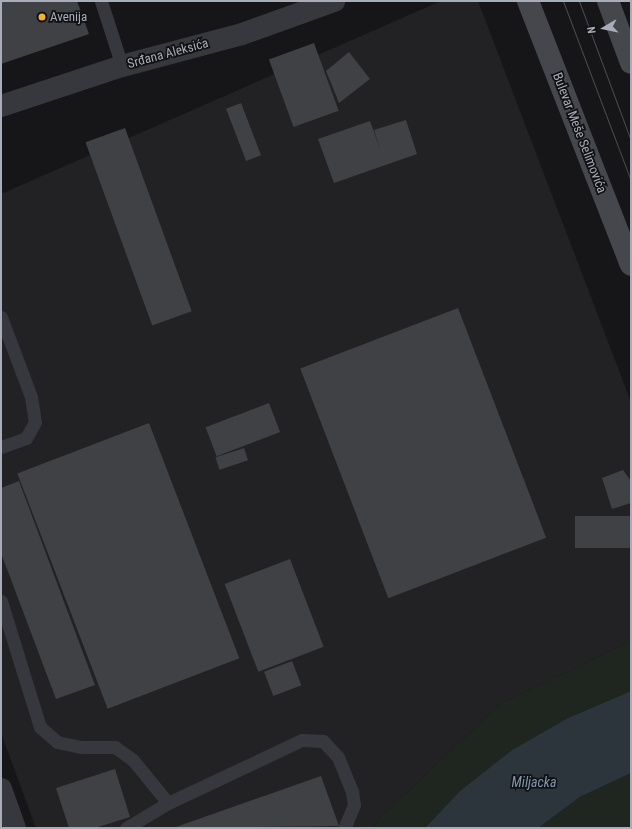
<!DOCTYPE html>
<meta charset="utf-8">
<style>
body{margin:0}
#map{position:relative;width:632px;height:829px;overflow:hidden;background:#161618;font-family:"Roboto Condensed",sans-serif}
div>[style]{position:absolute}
.built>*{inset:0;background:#222225}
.green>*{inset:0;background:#1e261f}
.water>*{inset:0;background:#2c353c}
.building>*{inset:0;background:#404145;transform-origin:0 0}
.service>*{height:13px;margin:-6.5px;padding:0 6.5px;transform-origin:6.5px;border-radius:6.5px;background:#37383d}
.minor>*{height:22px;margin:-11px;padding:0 11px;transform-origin:11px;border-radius:11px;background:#37383d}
.tertiary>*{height:22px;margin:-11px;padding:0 11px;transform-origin:11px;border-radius:11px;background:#37383d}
.secondary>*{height:22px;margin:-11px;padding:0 11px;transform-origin:11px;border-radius:11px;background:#45474d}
.tram>*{height:1px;margin:-0.5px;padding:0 0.5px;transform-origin:0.5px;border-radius:0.5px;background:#4a4c52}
.dots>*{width:11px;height:11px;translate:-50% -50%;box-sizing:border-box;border:2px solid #111113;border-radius:50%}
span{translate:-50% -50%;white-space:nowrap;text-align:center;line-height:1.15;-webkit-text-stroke:3.5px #111113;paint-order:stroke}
.poi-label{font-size:13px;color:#a8adb8}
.left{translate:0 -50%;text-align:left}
.street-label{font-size:13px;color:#a8adb8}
.water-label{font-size:14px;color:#7f9bb3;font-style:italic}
.frame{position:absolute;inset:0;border:2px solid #a8adb8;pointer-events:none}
.north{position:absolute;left:584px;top:8px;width:40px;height:40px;-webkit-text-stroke:3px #111113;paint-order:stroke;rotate:261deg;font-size:11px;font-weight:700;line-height:16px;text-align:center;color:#a8adb8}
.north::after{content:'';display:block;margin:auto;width:14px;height:18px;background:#a8adb8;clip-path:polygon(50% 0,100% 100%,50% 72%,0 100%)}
</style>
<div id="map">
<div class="built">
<i style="clip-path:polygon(441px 1px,478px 1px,631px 402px,631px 641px,500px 704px,378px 820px,374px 828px,36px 828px,1px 733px,1px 194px)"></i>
</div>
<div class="green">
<i style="clip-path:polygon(631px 641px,631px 691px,568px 718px,512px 750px,460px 791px,425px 828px,374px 828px,378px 820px,500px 704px)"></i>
<i style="clip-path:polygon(631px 773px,631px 828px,538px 828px,580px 797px)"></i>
</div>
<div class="water">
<i style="clip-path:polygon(631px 691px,631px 773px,580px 797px,538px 828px,425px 828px,460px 791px,512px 750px,568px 718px)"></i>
</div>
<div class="building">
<i style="clip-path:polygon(1px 1px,77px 1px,89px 34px,1px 64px)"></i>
<i style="left:314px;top:43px;width:72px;height:48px;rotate:70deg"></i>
<i style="clip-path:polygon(349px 52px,370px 79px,339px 103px,326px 71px)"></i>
<i style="left:241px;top:103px;width:56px;height:16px;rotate:69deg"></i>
<i style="clip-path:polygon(406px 120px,417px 154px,334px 183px,318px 139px,370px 121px,380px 149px,374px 130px)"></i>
<i style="left:125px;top:128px;width:195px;height:42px;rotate:70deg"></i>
<i style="left:458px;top:308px;width:246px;height:169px;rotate:69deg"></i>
<i style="left:269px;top:403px;width:31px;height:68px;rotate:69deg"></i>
<i style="left:149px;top:423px;width:252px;height:141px;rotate:69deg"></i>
<i style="left:244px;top:448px;width:13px;height:30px;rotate:72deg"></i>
<i style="clip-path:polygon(623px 470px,631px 481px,631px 503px,612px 509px,602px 478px)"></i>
<i style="clip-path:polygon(19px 481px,95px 685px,56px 699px,1px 553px,1px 488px)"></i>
<i style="left:631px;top:516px;width:32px;height:56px;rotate:90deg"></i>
<i style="left:290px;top:559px;width:94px;height:70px;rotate:69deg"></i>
<i style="left:292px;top:661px;width:26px;height:30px;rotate:69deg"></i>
<i style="clip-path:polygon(115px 769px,130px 817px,95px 828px,69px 828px,56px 788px)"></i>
<i style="clip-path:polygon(321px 776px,339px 826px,173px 828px)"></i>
</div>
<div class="service">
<i style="left:101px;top:1px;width:68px;rotate:72.1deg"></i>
<i style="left:1px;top:317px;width:85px;rotate:69.4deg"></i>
<i style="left:31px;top:397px;width:25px;rotate:81deg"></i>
<i style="left:35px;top:422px;width:18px;rotate:119deg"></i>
<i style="left:26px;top:438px;width:27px;rotate:160deg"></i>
<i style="left:1px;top:601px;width:132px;rotate:72.8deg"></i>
<i style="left:40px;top:727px;width:23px;rotate:41deg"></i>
<i style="left:57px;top:742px;width:25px;rotate:12deg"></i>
<i style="left:81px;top:747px;width:34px"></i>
<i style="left:115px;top:747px;width:22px;rotate:36deg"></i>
<i style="left:133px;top:760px;width:55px;rotate:50.9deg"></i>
<i style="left:126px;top:828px;width:49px;rotate:-30.8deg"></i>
<i style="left:168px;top:803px;width:148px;rotate:-25.2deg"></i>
<i style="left:302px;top:740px;width:21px;rotate:3deg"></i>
<i style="left:323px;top:741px;width:22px;rotate:47deg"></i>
<i style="left:338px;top:757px;width:37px;rotate:68deg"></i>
<i style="left:352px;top:791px;width:14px;rotate:82deg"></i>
<i style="left:354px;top:805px;width:25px;rotate:113deg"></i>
</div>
<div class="minor">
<i style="left:1px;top:106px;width:127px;rotate:-18.3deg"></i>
<i style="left:122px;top:66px;width:124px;rotate:-14.9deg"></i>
<i style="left:242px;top:34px;width:98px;rotate:-19.7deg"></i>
</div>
<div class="tertiary">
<i style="left:1px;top:789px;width:41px;rotate:70.3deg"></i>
</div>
<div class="secondary">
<i style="left:528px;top:1px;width:283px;rotate:68.7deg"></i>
<i style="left:608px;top:1px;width:66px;rotate:69.6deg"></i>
</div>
<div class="tram">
<i style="left:563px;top:1px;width:192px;rotate:69.3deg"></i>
<i style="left:579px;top:1px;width:149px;rotate:69.6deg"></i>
</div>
<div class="dots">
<i style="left:42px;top:17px;background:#f2b134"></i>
</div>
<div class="poi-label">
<span class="left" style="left:50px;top:17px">Avenija</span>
</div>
<div class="street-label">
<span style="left:168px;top:54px;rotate:-15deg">Srđana Aleksića</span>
<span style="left:579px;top:133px;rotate:69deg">Bulevar Meše Selimovića</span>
</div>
<div class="water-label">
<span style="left:534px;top:782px">Miljacka</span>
</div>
<div class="frame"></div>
<div class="north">N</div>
</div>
